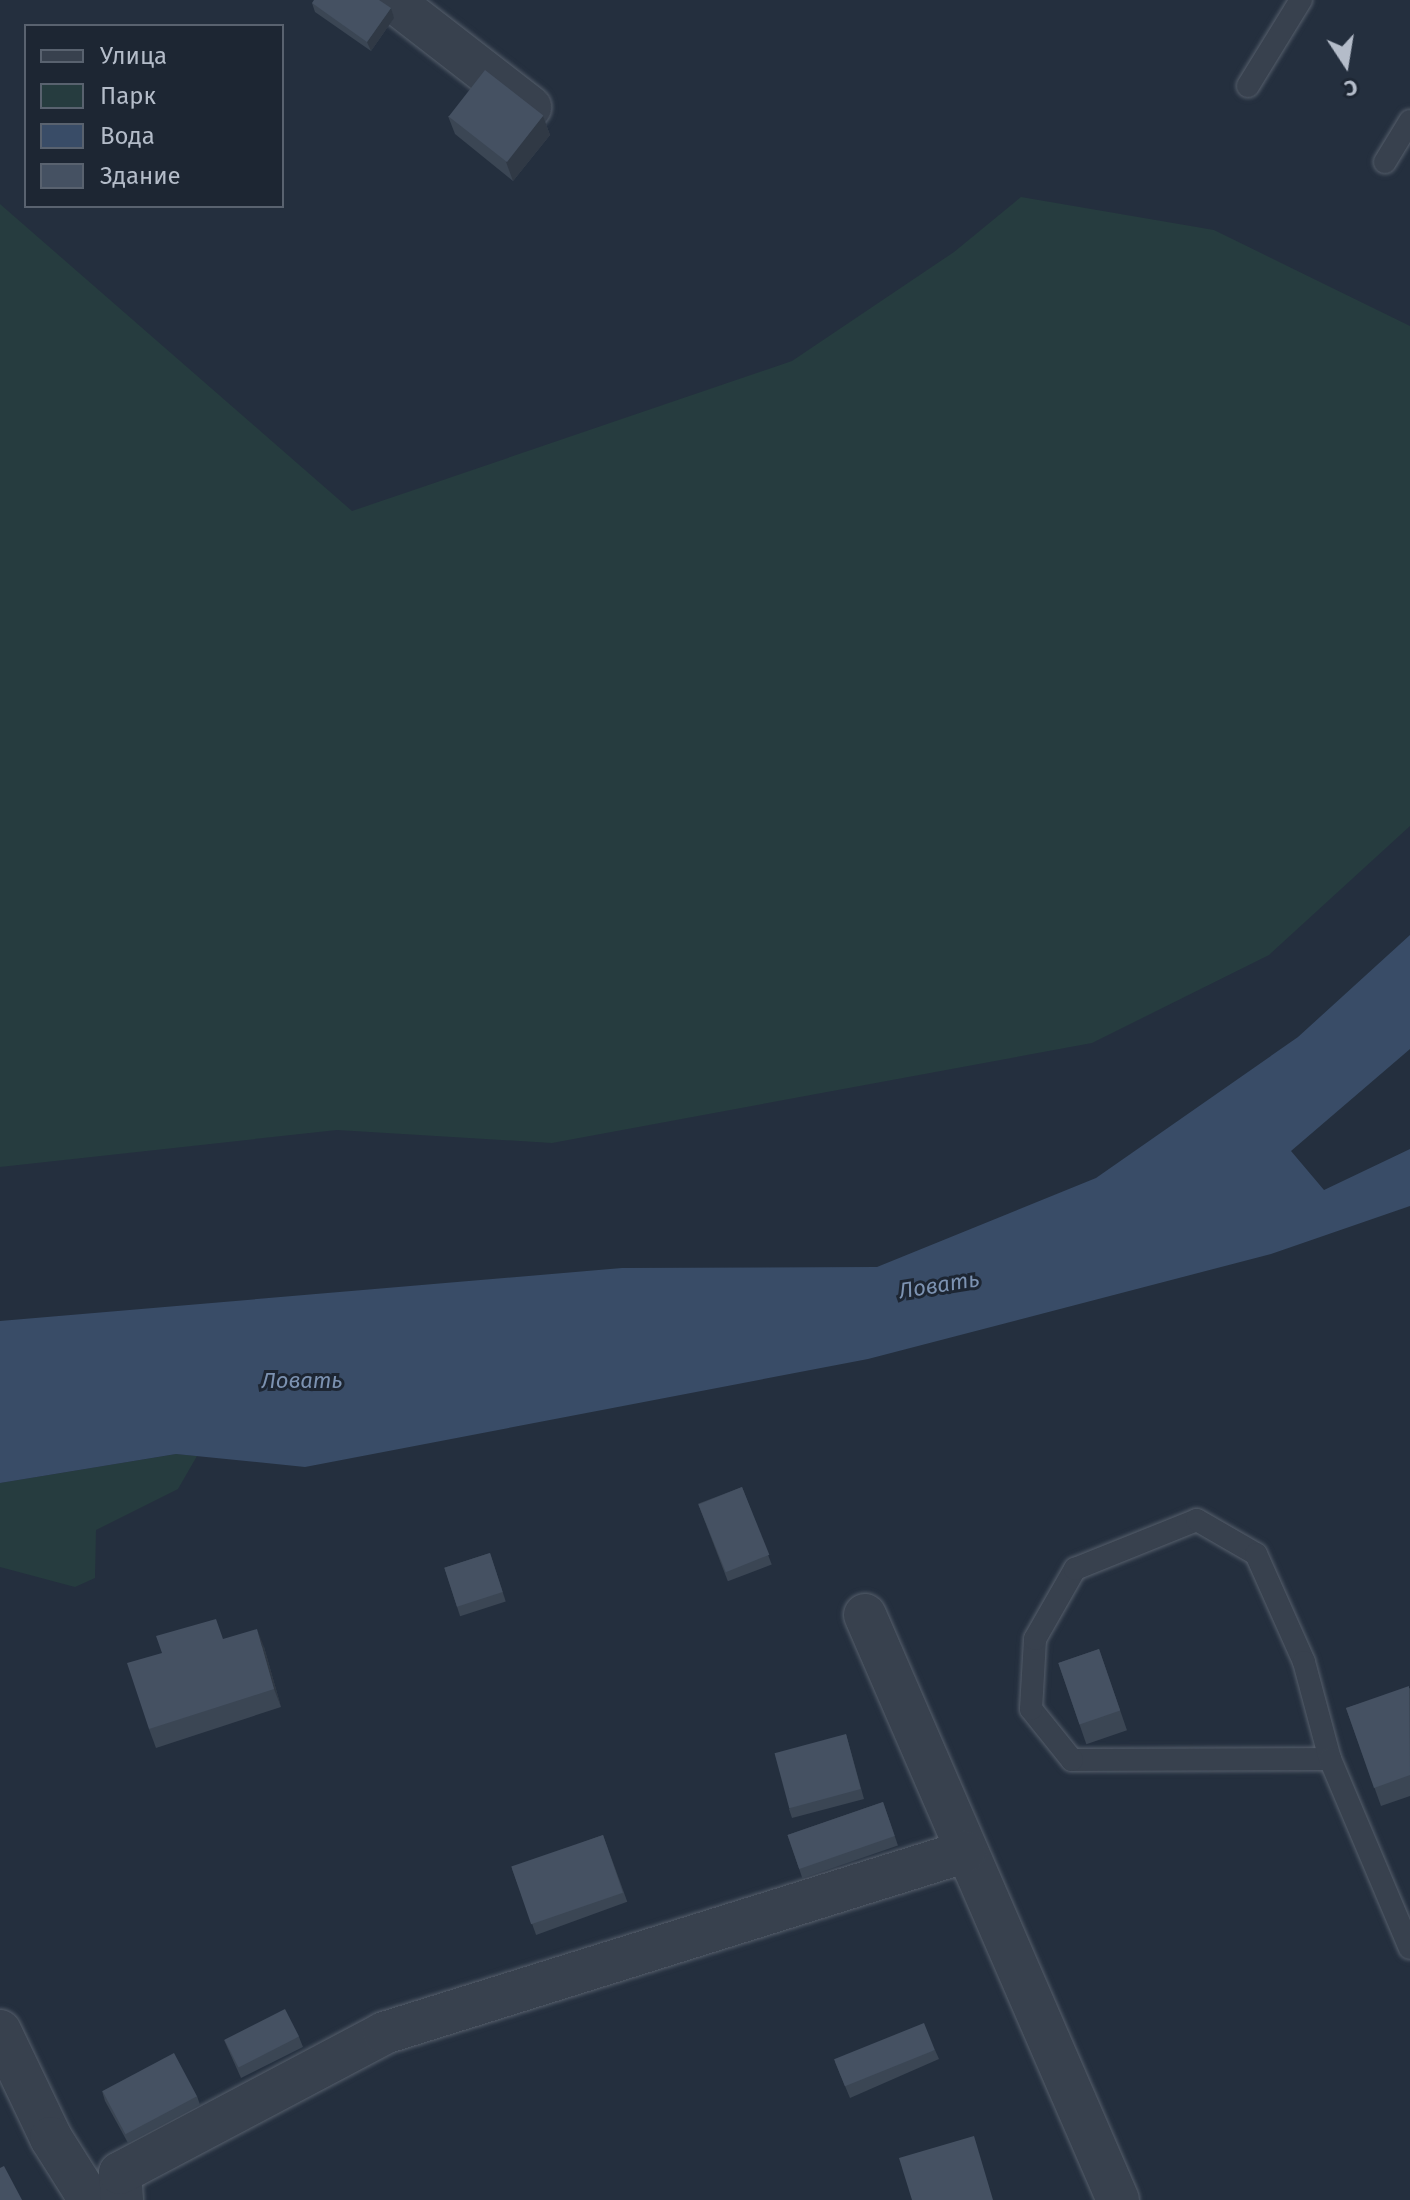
<!DOCTYPE html>
<meta charset="utf-8">
<style>
body{margin:0}
#map{position:relative;width:1410px;height:2200px;overflow:hidden;background:#242f3e;font-family:"Fira Sans",sans-serif}
div>[style]{position:absolute}
.green>*{inset:0;background:#263c3f}
.water>*{inset:0;background:#394c67}
.roads{filter:drop-shadow(0 0 2px #565f6c) drop-shadow(0 0 2px #565f6c)}
.service>*{height:22px;margin:-11px;padding:0 11px;transform-origin:11px;border-radius:11px;background:#38414e}
.minor>*{height:42px;margin:-21px;padding:0 21px;transform-origin:21px;border-radius:21px;background:#38414e}
.wall>*{inset:0;background:#3b4654;transform-origin:0 0}
.shaded-wall>*{inset:0;background:#303945}
.building>*{inset:0;background:#455162;transform-origin:0 0}
span{translate:-50% -50%;white-space:nowrap;text-align:center;line-height:1.15;-webkit-text-stroke:6px #1d2633;paint-order:stroke}
.water-label{font-size:22px;color:#7c92b1;font-style:italic}
.legend{position:absolute;left:24px;top:24px;width:260px;height:184px;box-sizing:border-box;background:#1d2633;border:2px solid #59626f;margin:0;padding:10px 14px;list-style:none;font-size:24px;color:#b4bcc9}
.legend li{display:flex;align-items:center;gap:16px;height:40px}
.legend b{width:40px;border:2px solid #59626f}
.north{position:absolute;left:1306px;top:24px;width:80px;height:80px;-webkit-text-stroke:6px #1d2633;paint-order:stroke;rotate:168deg;font-size:22px;font-weight:700;line-height:32px;text-align:center;color:#b4bcc9}
.north::after{content:'';display:block;margin:auto;width:28px;height:36px;background:#b4bcc9;clip-path:polygon(50% 0,100% 100%,50% 72%,0 100%)}
</style>
<div id="map">
<div class="green">
<i style="clip-path:polygon(1021px 197px,1214px 230px,1410px 326px,1410px 826px,1269px 955px,1092px 1043px,552px 1143px,337px 1130px,0 1167px,0 204px,352px 511px,792px 361px,954px 252px)"></i>
<i style="clip-path:polygon(176px 1454px,197px 1456px,178px 1489px,96px 1530px,95px 1578px,75px 1587px,0 1567px,0 1483px)"></i>
</div>
<div class="water">
<i style="clip-path:polygon(1410px 935px,1410px 1049px,1291px 1151px,1324px 1190px,1410px 1149px,1410px 1206px,1271px 1254px,868px 1359px,305px 1467px,176px 1454px,0 1483px,0 1321px,622px 1268px,877px 1267px,1096px 1178px,1298px 1037px)"></i>
</div>
<div class="roads">
<div class="service">
<i style="left:1248px;top:86px;width:101px;rotate:-58.4deg"></i>
<i style="left:1385px;top:162px;width:48px;rotate:-58.6deg"></i>
<i style="left:1330px;top:1759px;width:258px;rotate:179.8deg"></i>
<i style="left:1072px;top:1760px;width:65px;rotate:-128.8deg"></i>
<i style="left:1031px;top:1709px;width:70px;rotate:-86.7deg"></i>
<i style="left:1035px;top:1639px;width:81px;rotate:-60.3deg"></i>
<i style="left:1075px;top:1569px;width:131px;rotate:-21.9deg"></i>
<i style="left:1197px;top:1520px;width:68px;rotate:30deg"></i>
<i style="left:1256px;top:1554px;width:118px;rotate:66deg"></i>
<i style="left:1304px;top:1662px;width:100px;rotate:75deg"></i>
<i style="left:1330px;top:1759px;width:205px;rotate:67.1deg"></i>
</div>
<div class="minor">
<i style="left:392px;top:0;width:175px;rotate:37.8deg"></i>
<i style="left:865px;top:1615px;width:637px;rotate:66.61deg"></i>
<i style="left:0;top:2031px;width:119px;rotate:64.5deg"></i>
<i style="left:51px;top:2138px;width:73px;rotate:57.8deg"></i>
<i style="left:122px;top:2200px;width:27px;rotate:-94deg"></i>
<i style="left:120px;top:2173px;width:299px;rotate:-27.9deg"></i>
<i style="left:384px;top:2033px;width:608px;rotate:-17.33deg"></i>
</div>
</div>
<div class="wall">
<i style="clip-path:polygon(312px 3px,391px 8px,394px 18px,371px 51px,315px 12px)"></i>
<i style="clip-path:polygon(448px 116px,543px 116px,550px 135px,513px 181px,455px 134px)"></i>
<i style="left:742px;top:1487px;width:83px;height:47px;rotate:69deg"></i>
<i style="left:490px;top:1553px;width:51px;height:48px;rotate:72deg"></i>
<i style="clip-path:polygon(223px 1639px,264px 1647px,281px 1707px,156px 1748px,149px 1729px)"></i>
<i style="left:1099px;top:1649px;width:86px;height:43px;rotate:71deg"></i>
<i style="clip-path:polygon(1410px 1688px,1410px 1796px,1381px 1806px,1346px 1708px)"></i>
<i style="clip-path:polygon(846px 1734px,864px 1799px,792px 1818px,789px 1809px)"></i>
<i style="left:883px;top:1802px;width:46px;height:101px;rotate:71deg"></i>
<i style="left:603px;top:1835px;width:71px;height:97px;rotate:70deg"></i>
<i style="clip-path:polygon(299px 2037px,303px 2047px,241px 2078px,224px 2040px)"></i>
<i style="clip-path:polygon(935px 2050px,939px 2059px,850px 2098px,835px 2062px)"></i>
<i style="clip-path:polygon(102px 2091px,197px 2096px,200px 2105px,128px 2143px,105px 2101px)"></i>
</div>
<div class="shaded-wall">
<i style="clip-path:polygon(391px 8px,394px 18px,371px 51px,367px 42px)"></i>
<i style="clip-path:polygon(543px 116px,550px 135px,513px 181px,506px 162px)"></i>
<i style="clip-path:polygon(257px 1629px,264px 1647px,281px 1707px,274px 1689px)"></i>
</div>
<div class="building">
<i style="clip-path:polygon(314px 0,379px 0,391px 8px,367px 42px,312px 3px)"></i>
<i style="left:485px;top:70px;width:74px;height:59px;rotate:38deg"></i>
<i style="left:742px;top:1487px;width:73px;height:47px;rotate:68deg"></i>
<i style="left:490px;top:1553px;width:41px;height:48px;rotate:72deg"></i>
<i style="clip-path:polygon(216px 1619px,223px 1639px,257px 1629px,274px 1689px,149px 1729px,127px 1663px,162px 1653px,156px 1636px)"></i>
<i style="left:1099px;top:1649px;width:65px;height:43px;rotate:71deg"></i>
<i style="clip-path:polygon(1409px 1686px,1410px 1775px,1374px 1788px,1346px 1708px)"></i>
<i style="left:846px;top:1734px;width:57px;height:74px;rotate:75deg"></i>
<i style="left:883px;top:1802px;width:36px;height:101px;rotate:71deg"></i>
<i style="left:603px;top:1835px;width:61px;height:97px;rotate:71deg"></i>
<i style="left:285px;top:2009px;width:31px;height:68px;rotate:63deg"></i>
<i style="left:924px;top:2023px;width:29px;height:97px;rotate:68deg"></i>
<i style="left:174px;top:2053px;width:49px;height:81px;rotate:62deg"></i>
<i style="clip-path:polygon(974px 2136px,993px 2200px,912px 2200px,899px 2158px)"></i>
<i style="clip-path:polygon(4px 2166px,22px 2200px,0 2200px,0 2168px)"></i>
</div>
<div class="water-label">
<span style="left:939px;top:1285px;rotate:-9deg">Ловать</span>
<span style="left:302px;top:1381px">Ловать</span>
</div>
<ul class="legend">
<li><b style="height:10px;background:#38414e"></b>Улица</li>
<li><b style="height:22px;background:#263c3f"></b>Парк</li>
<li><b style="height:22px;background:#394c67"></b>Вода</li>
<li><b style="height:22px;background:#455162"></b>Здание</li>
</ul>
<div class="north">С</div>
</div>
